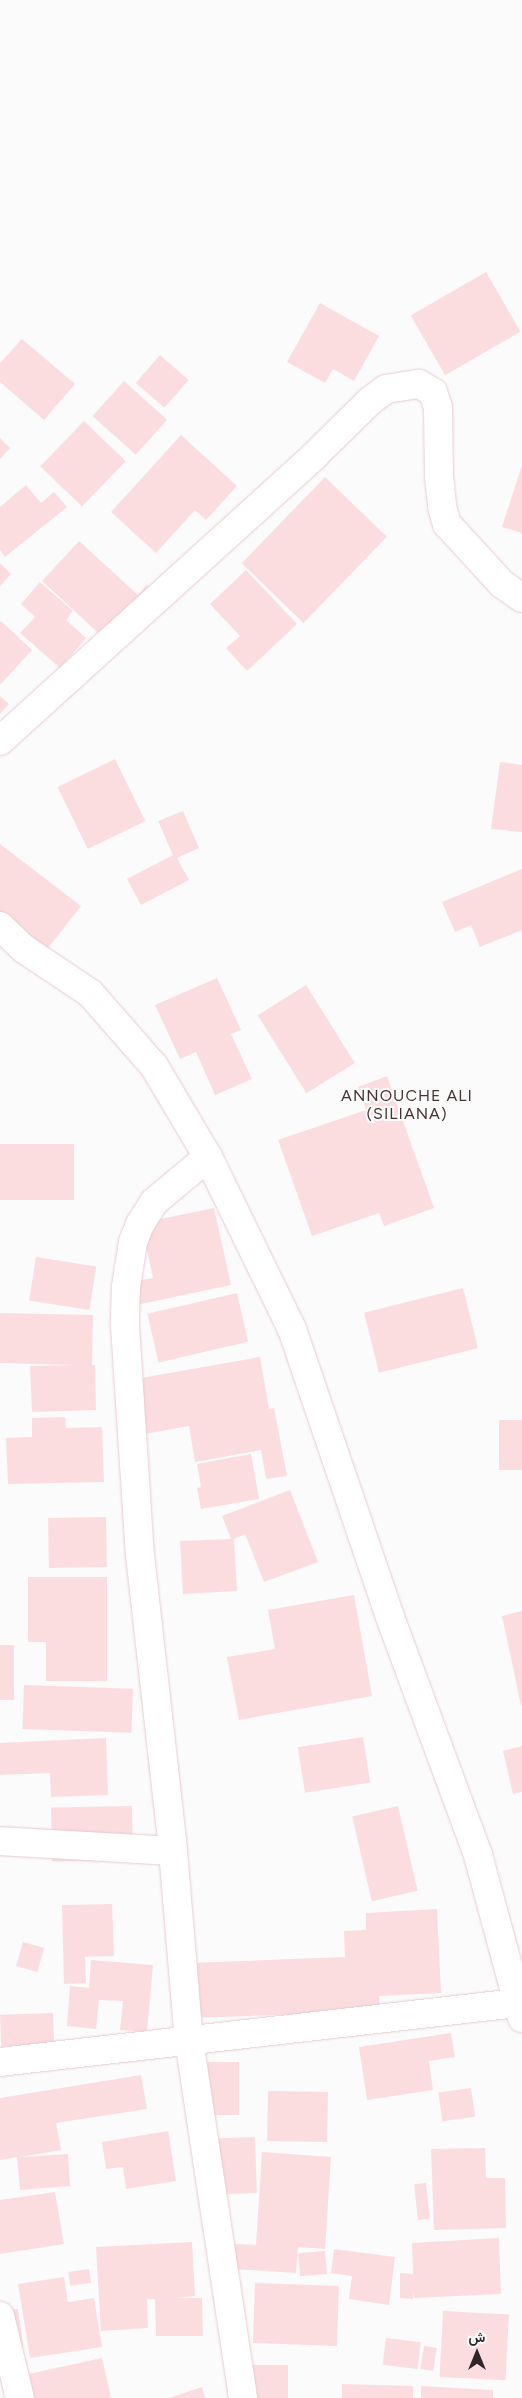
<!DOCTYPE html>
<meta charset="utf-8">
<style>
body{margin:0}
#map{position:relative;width:522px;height:2398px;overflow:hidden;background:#fbfbfb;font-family:Figtree,Vazirmatn,sans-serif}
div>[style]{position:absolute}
.building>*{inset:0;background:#fbdde0;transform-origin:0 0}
.roads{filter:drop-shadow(0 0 1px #e8cace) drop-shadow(0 0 1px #e8cace)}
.minor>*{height:28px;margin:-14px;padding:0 14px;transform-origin:14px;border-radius:14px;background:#fff}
span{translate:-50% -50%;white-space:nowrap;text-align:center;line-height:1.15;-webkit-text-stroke:4px #fbfbfb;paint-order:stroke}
.quarter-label{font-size:16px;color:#493235;letter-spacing:1px}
.north{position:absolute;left:452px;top:2328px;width:50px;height:50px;-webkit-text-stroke:4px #fbfbfb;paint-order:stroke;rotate:0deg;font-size:14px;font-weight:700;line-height:20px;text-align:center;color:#312627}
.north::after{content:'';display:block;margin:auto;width:18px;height:22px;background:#312627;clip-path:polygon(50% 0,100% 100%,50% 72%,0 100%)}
</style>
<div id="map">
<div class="building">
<i style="left:486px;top:272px;width:69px;height:87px;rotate:60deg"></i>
<i style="clip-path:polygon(320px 303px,379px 336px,354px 381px,333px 369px,325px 383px,287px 362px)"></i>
<i style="clip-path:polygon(22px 339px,75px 384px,44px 420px,0 382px,0 363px)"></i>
<i style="left:160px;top:355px;width:38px;height:37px;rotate:41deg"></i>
<i style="left:124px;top:381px;width:58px;height:47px;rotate:42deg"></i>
<i style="left:84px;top:421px;width:58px;height:63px;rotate:44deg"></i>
<i style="clip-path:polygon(181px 435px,237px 486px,206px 520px,195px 510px,156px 553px,111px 512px)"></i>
<i style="clip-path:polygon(0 438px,10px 448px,0 459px)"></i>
<i style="clip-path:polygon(522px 465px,522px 533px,502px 527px)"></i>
<i style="left:325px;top:477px;width:86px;height:120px;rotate:44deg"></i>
<i style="clip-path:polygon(26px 485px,41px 503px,54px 492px,67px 507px,5px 557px,0 550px,0 507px)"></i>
<i style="clip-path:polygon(79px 541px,138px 595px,147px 585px,152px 590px,106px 640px,42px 581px)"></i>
<i style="clip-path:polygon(0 563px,11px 574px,0 586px)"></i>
<i style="clip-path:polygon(246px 570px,297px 624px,247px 671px,226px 648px,240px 636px,210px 604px)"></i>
<i style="clip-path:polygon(40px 582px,73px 611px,66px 620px,86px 638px,60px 668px,20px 633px,35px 617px,21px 604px)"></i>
<i style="clip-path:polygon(1px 621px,32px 650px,0 685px,0 623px)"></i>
<i style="clip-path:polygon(0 696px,9px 704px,0 714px)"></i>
<i style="left:115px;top:759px;width:69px;height:64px;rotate:64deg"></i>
<i style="clip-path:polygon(500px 762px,522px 765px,522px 832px,491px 829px)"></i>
<i style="clip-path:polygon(183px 811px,199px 848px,177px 858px,189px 880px,141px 905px,127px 879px,173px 855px,158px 821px)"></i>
<i style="clip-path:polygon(0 844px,81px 906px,37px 962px,0 934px)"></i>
<i style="clip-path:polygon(522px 869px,522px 930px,480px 947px,471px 925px,455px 932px,442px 902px)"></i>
<i style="clip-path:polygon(217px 978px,241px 1030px,231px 1034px,252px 1079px,215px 1095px,196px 1052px,180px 1059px,155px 1005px)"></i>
<i style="left:306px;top:985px;width:92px;height:57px;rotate:58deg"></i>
<i style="clip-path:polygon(387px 1076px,434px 1208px,384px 1226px,379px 1213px,312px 1236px,278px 1140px,366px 1110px,358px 1087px)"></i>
<i style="left:0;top:1144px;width:74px;height:56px"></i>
<i style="clip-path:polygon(214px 1208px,231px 1285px,136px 1305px,131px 1282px,153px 1278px,141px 1223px)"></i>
<i style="left:36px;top:1257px;width:61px;height:44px;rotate:9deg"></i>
<i style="left:463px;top:1288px;width:62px;height:102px;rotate:76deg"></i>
<i style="left:237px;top:1293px;width:50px;height:92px;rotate:77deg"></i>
<i style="clip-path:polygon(0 1313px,93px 1315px,92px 1365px,95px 1365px,96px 1410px,32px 1412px,30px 1366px,74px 1365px,0 1363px)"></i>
<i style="clip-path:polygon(260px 1357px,269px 1409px,274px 1408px,287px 1476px,266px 1479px,261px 1450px,195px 1462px,189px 1426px,134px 1436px,124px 1381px)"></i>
<i style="clip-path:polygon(65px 1417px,66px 1428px,102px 1427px,104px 1482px,8px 1484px,6px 1438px,32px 1437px,32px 1418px)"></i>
<i style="left:522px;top:1420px;width:50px;height:23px;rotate:90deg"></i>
<i style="clip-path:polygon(251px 1454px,259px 1499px,201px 1509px,197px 1488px,201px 1487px,197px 1464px)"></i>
<i style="clip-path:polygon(290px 1490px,318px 1562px,264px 1582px,245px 1534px,234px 1539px,237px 1591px,183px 1594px,180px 1541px,231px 1539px,222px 1516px)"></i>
<i style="left:106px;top:1517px;width:50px;height:58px;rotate:89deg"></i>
<i style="clip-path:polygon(28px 1577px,107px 1577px,107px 1681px,46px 1681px,46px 1642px,28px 1642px)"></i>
<i style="clip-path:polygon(354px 1595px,372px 1696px,239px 1720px,227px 1657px,275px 1649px,268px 1610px)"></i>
<i style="clip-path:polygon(522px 1611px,522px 1704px,521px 1705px,502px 1616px)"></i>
<i style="left:0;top:1645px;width:14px;height:55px"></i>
<i style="left:24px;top:1685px;width:109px;height:44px;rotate:2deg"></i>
<i style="left:363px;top:1737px;width:46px;height:66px;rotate:81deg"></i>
<i style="clip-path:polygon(106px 1738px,108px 1795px,51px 1797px,50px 1773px,0 1775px,0 1743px)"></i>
<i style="clip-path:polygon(522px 1746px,522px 1792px,513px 1794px,503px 1751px)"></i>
<i style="left:132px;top:1806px;width:54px;height:81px;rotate:89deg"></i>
<i style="left:398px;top:1806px;width:87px;height:47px;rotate:77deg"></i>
<i style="clip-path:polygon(112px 1904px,114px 1956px,85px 1957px,86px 1983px,64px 1984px,62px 1905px)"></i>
<i style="clip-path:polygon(437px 1909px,441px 1993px,379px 1996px,380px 2011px,193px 2018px,191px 1963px,345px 1957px,344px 1931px,366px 1930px,366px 1913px)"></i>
<i style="left:23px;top:1942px;width:22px;height:25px;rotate:16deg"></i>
<i style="clip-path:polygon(91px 1960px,153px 1965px,147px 2032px,120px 2030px,123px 2001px,99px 2000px,96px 2029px,67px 2026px,70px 1986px,89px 1988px)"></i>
<i style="left:53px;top:2013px;width:32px;height:53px;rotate:88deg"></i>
<i style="clip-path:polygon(451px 2033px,455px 2057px,429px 2061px,433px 2090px,367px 2100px,359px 2047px)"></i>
<i style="left:203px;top:2062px;width:36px;height:53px"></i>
<i style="clip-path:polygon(141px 2075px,147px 2109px,56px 2123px,61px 2150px,21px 2157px,68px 2154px,70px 2186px,20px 2190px,17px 2157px,0 2160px,0 2098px)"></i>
<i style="left:471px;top:2088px;width:29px;height:33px;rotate:82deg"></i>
<i style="left:268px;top:2091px;width:60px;height:50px;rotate:1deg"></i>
<i style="clip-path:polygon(168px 2131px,176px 2181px,126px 2189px,123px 2167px,106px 2169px,102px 2142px)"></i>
<i style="left:255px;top:2137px;width:56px;height:51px;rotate:88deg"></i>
<i style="clip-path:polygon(485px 2148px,486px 2178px,505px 2178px,506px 2228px,434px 2230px,431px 2149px)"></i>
<i style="clip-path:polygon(262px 2152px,331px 2157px,325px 2249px,298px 2247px,296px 2273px,233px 2269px,234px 2244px,256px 2245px)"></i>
<i style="left:426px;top:2183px;width:36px;height:12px;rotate:84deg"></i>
<i style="clip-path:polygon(55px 2192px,64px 2244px,0 2254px,0 2200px)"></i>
<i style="clip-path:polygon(499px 2238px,501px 2294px,414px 2298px,413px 2291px,413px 2299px,400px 2298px,400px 2273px,413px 2274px,412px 2243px)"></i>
<i style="clip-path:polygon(192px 2242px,195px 2296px,179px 2298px,202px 2298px,203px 2336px,156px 2336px,155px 2299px,147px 2299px,148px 2328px,101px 2331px,96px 2247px)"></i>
<i style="clip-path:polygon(334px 2249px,395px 2257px,389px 2305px,349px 2299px,352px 2276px,331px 2273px)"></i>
<i style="left:325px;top:2251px;width:23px;height:27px;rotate:85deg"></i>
<i style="left:89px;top:2269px;width:14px;height:21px;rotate:82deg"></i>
<i style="clip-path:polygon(64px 2277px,68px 2302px,94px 2298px,102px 2347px,30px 2358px,18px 2284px)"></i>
<i style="left:255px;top:2283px;width:84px;height:60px;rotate:2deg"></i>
<i style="left:18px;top:2309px;width:37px;height:18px;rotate:82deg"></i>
<i style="left:443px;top:2311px;width:66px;height:66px;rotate:3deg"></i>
<i style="left:386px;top:2338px;width:35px;height:27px;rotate:7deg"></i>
<i style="left:424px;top:2346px;width:13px;height:23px;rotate:9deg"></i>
<i style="clip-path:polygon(102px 2358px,111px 2398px,34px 2398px,29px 2374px)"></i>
<i style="left:237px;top:2365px;width:51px;height:33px"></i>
<i style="clip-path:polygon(342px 2384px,413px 2386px,413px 2398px,342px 2398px)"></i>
<i style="clip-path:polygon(421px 2386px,493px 2390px,493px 2398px,421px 2398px)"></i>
<i style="clip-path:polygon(202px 2387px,205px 2398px,169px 2398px)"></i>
</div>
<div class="roads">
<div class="minor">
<i style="left:0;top:741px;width:425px;rotate:-42.2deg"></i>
<i style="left:315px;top:455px;width:77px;rotate:-44.5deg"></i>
<i style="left:370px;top:401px;width:20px;rotate:-37deg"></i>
<i style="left:386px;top:389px;width:33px;rotate:-9deg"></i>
<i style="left:419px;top:384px;width:16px;rotate:30deg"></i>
<i style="left:433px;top:392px;width:16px;rotate:72deg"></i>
<i style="left:438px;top:407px;width:69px;rotate:89.2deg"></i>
<i style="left:439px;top:476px;width:31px;rotate:84deg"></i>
<i style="left:442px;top:507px;width:18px;rotate:74deg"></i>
<i style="left:447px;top:524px;width:81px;rotate:47.5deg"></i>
<i style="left:502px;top:584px;width:24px;rotate:35deg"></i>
<i style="left:0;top:926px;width:33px;rotate:44deg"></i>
<i style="left:24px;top:949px;width:79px;rotate:33.7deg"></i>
<i style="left:90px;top:993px;width:97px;rotate:48.8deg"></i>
<i style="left:154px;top:1066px;width:106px;rotate:59.3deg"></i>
<i style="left:208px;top:1157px;width:191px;rotate:64deg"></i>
<i style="left:292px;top:1329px;width:304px;rotate:71.2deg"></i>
<i style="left:390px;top:1617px;width:254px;rotate:69.7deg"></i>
<i style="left:478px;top:1855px;width:169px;rotate:74.9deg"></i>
<i style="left:208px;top:1157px;width:70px;rotate:140.2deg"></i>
<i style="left:154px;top:1202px;width:26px;rotate:122deg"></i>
<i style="left:140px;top:1224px;width:19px;rotate:111deg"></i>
<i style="left:133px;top:1242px;width:46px;rotate:98.8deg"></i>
<i style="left:126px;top:1287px;width:38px;rotate:92deg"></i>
<i style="left:125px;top:1325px;width:230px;rotate:86.3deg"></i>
<i style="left:140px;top:1555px;width:298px;rotate:83.6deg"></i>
<i style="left:173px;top:1851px;width:190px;rotate:85.2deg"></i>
<i style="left:189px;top:2040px;width:362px;rotate:81.4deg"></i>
<i style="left:0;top:1841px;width:173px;rotate:3.3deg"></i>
<i style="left:0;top:2062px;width:520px;rotate:-6.51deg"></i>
<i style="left:0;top:2316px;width:84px;rotate:76.3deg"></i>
</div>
</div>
<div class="quarter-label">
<span style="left:407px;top:1105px">ANNOUCHE ALI<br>(SILIANA)</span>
</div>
<div class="north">ش</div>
</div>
